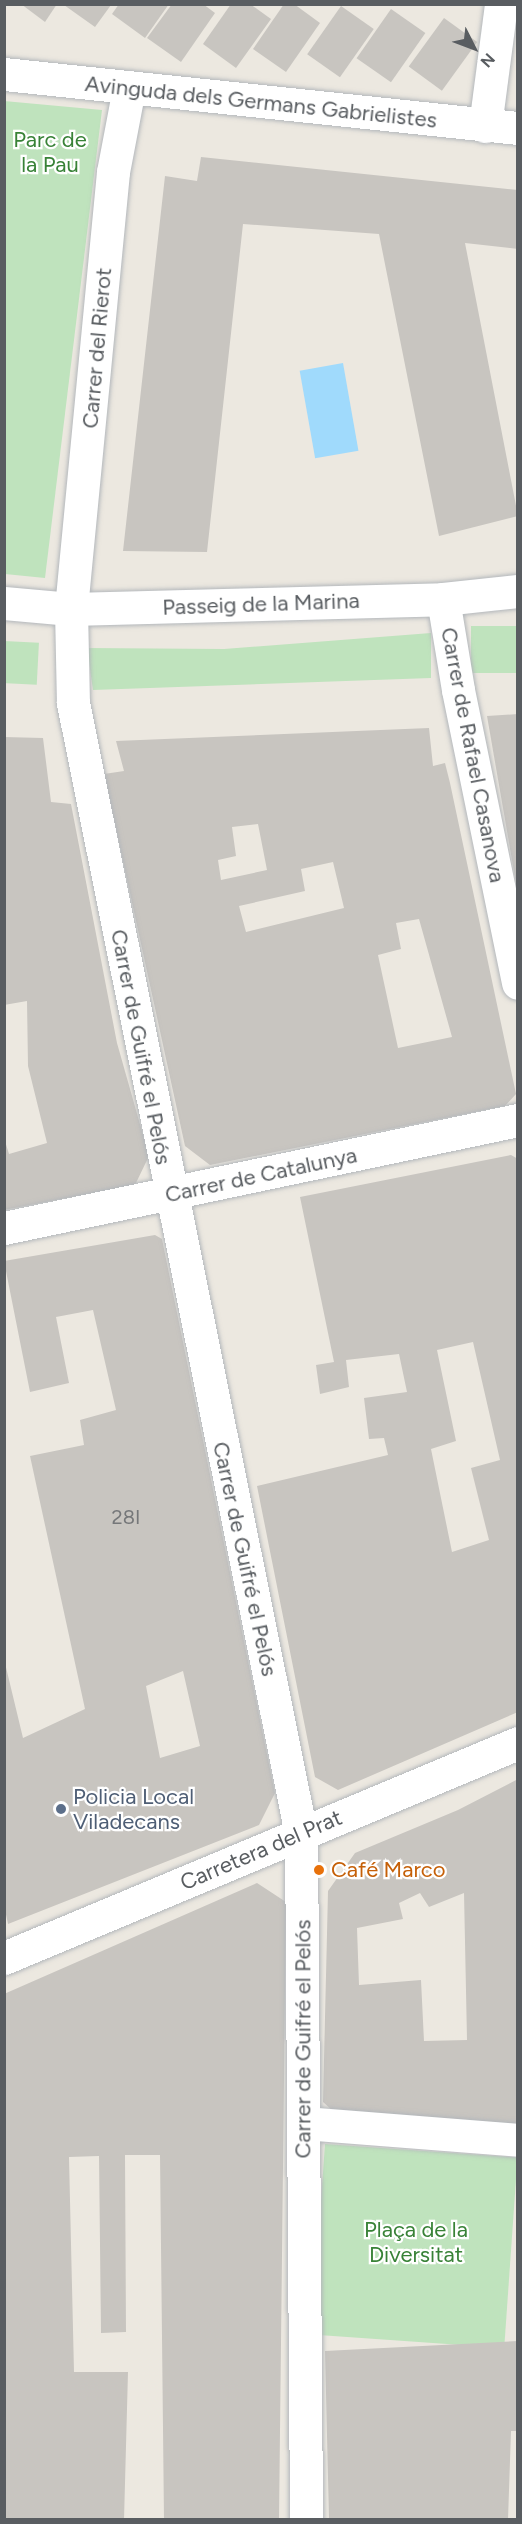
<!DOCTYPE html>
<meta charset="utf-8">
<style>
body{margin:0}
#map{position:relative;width:522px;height:2524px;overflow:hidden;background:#ece8e0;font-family:Figtree,sans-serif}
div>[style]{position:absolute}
.green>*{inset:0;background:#bfe3bd;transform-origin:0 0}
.water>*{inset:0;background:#a0dafc;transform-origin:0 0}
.building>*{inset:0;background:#c8c5c0;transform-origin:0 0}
.roads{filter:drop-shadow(0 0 2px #b3b7bb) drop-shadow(0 0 2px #b3b7bb)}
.minor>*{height:33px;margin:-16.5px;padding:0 16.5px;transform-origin:16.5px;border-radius:16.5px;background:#fff}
.dots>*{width:16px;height:16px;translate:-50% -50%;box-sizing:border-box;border:3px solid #fff;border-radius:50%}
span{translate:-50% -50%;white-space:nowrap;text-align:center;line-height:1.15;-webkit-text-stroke:4.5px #fff;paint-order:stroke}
.number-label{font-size:20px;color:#757779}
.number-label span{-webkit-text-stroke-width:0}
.street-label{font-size:22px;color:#595d61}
.park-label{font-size:22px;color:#388237}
.service-label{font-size:22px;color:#4e5e75}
.left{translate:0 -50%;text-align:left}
.food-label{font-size:22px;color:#c56008}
.frame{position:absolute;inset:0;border:6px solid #595d61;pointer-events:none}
.north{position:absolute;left:444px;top:18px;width:60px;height:60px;-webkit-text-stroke:4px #fff;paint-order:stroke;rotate:132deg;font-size:16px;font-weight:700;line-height:24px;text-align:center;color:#595d61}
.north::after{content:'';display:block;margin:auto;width:21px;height:27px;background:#595d61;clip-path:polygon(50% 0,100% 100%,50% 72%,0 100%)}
</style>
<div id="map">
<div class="green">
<i style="clip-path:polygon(4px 101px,102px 110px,45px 578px,5px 574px)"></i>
<i style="left:517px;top:626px;width:47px;height:46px;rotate:90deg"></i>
<i style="clip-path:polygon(431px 633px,431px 678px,93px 690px,87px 648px,224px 649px)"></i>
<i style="left:4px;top:641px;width:35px;height:42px;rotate:3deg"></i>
<i style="left:325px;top:2144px;width:193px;height:191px;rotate:4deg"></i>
</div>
<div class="water">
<i style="left:343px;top:363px;width:89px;height:44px;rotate:80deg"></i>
</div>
<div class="building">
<i style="clip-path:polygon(21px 4px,57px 4px,45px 22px)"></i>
<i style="clip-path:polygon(119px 4px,169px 4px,145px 38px,112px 14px)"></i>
<i style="clip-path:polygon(172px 4px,203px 4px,215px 13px,181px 62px,147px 38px)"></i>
<i style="clip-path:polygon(231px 4px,250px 4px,271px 19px,236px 68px,203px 44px)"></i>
<i style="clip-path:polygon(284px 4px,294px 4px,320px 23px,286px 72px,253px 49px)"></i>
<i style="clip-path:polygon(64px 5px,111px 5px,95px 27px)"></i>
<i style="left:341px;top:6px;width:40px;height:59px;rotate:35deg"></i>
<i style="left:391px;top:9px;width:42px;height:60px;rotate:35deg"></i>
<i style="left:444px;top:18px;width:41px;height:60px;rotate:36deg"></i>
<i style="clip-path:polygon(201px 157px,518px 190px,518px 249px,465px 243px,518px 516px,439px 536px,379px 234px,243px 224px,207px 552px,123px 551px,165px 176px,197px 181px)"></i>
<i style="clip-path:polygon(518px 714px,518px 882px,516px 883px,487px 716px)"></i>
<i style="clip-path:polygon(evenodd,429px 728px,433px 766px,445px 763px,450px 783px,516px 1094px,505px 1106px,210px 1165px,185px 1146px,104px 774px,124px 771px,116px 741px,429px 728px,258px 824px,267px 870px,221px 880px,218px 860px,236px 856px,232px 827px,258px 824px,429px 728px,333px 862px,344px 908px,246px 932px,239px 906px,305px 891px,301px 869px,333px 862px,429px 728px,419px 919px,452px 1037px,398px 1048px,378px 955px,401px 949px,396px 923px,419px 919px)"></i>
<i style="clip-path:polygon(4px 737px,43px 738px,51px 802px,71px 804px,117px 1043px,149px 1156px,135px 1185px,4px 1210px,4px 1138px,9px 1154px,47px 1143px,28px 1066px,27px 1001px,4px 1005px)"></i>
<i style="clip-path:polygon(evenodd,511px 1155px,518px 1159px,518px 1712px,338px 1790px,315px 1777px,257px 1486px,388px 1455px,384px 1438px,369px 1439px,364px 1398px,407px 1392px,399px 1354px,346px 1360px,349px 1387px,320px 1394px,316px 1365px,334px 1362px,300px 1197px,511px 1155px,473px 1342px,500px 1460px,471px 1468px,489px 1540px,452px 1552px,431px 1449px,456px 1441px,437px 1350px,473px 1342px)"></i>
<i style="clip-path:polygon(evenodd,155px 1235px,162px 1239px,275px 1793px,259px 1825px,8px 1924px,4px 1905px,4px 1659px,23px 1738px,85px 1709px,30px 1456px,84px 1445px,80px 1420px,116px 1410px,93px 1310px,56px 1317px,69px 1383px,30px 1392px,4px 1261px,155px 1235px,183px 1671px,200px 1746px,160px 1758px,146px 1686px,183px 1671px)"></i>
<i style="clip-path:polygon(evenodd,518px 1779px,518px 2127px,342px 2119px,323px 2102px,328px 1891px,355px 1853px,458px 1810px,518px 1779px,420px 1893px,429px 1907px,464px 1893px,467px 2040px,424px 2041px,421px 1980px,359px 1985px,357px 1928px,403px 1919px,399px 1903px,420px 1893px)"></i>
<i style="clip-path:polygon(257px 1883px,286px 1902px,279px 2520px,164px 2520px,160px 2155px,125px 2155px,126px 2332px,101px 2333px,99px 2156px,69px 2157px,74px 2372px,128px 2372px,124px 2520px,4px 2520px,4px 1994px)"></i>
<i style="clip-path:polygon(518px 2341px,518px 2431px,511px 2431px,508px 2520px,329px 2520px,325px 2351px)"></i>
</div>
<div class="roads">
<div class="minor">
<i style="left:4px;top:74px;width:517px;rotate:6deg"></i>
<i style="left:129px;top:88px;width:86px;rotate:100.8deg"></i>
<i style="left:113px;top:172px;width:439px;rotate:95.5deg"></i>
<i style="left:71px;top:609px;width:94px;rotate:88.8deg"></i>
<i style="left:73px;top:703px;width:1154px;rotate:78.6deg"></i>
<i style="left:301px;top:1834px;width:686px;rotate:89.58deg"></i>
<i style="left:485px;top:126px;width:123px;rotate:-82.5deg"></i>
<i style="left:443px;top:599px;width:92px;rotate:80.6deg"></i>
<i style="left:458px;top:690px;width:299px;rotate:78.4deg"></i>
<i style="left:4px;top:603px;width:67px;rotate:5.1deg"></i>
<i style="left:71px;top:609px;width:372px;rotate:-1.5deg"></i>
<i style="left:443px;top:599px;width:75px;rotate:-6.1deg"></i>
<i style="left:4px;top:1228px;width:525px;rotate:-11.87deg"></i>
<i style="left:4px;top:1958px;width:557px;rotate:-22.7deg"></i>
<i style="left:304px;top:2123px;width:215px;rotate:4.5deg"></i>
</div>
</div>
<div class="dots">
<i style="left:61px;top:1809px;background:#5c6f8a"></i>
<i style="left:319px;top:1870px;background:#e8710a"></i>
</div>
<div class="number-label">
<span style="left:126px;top:1517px">28I</span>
</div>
<div class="street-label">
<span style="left:261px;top:102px;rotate:6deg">Avinguda dels Germans Gabrielistes</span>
<span style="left:97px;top:348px;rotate:-85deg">Carrer del Rierot</span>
<span style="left:261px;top:604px;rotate:-2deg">Passeig de la Marina</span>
<span style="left:473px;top:755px;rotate:79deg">Carrer de Rafael Casanova</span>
<span style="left:141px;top:1047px;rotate:79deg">Carrer de Guifré el Pelós</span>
<span style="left:261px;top:1175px;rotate:-12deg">Carrer de Catalunya</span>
<span style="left:245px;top:1559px;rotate:78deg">Carrer de Guifré el Pelós</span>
<span style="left:261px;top:1850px;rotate:-23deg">Carretera del Prat</span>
<span style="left:303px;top:2039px;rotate:-90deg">Carrer de Guifré el Pelós</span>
</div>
<div class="park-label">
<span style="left:50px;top:152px">Parc de<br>la Pau</span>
<span style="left:416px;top:2242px">Plaça de la<br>Diversitat</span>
</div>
<div class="service-label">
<span class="left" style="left:73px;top:1809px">Policia Local<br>Viladecans</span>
</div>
<div class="food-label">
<span class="left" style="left:331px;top:1870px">Café Marco</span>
</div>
<div class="frame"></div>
<div class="north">N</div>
</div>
